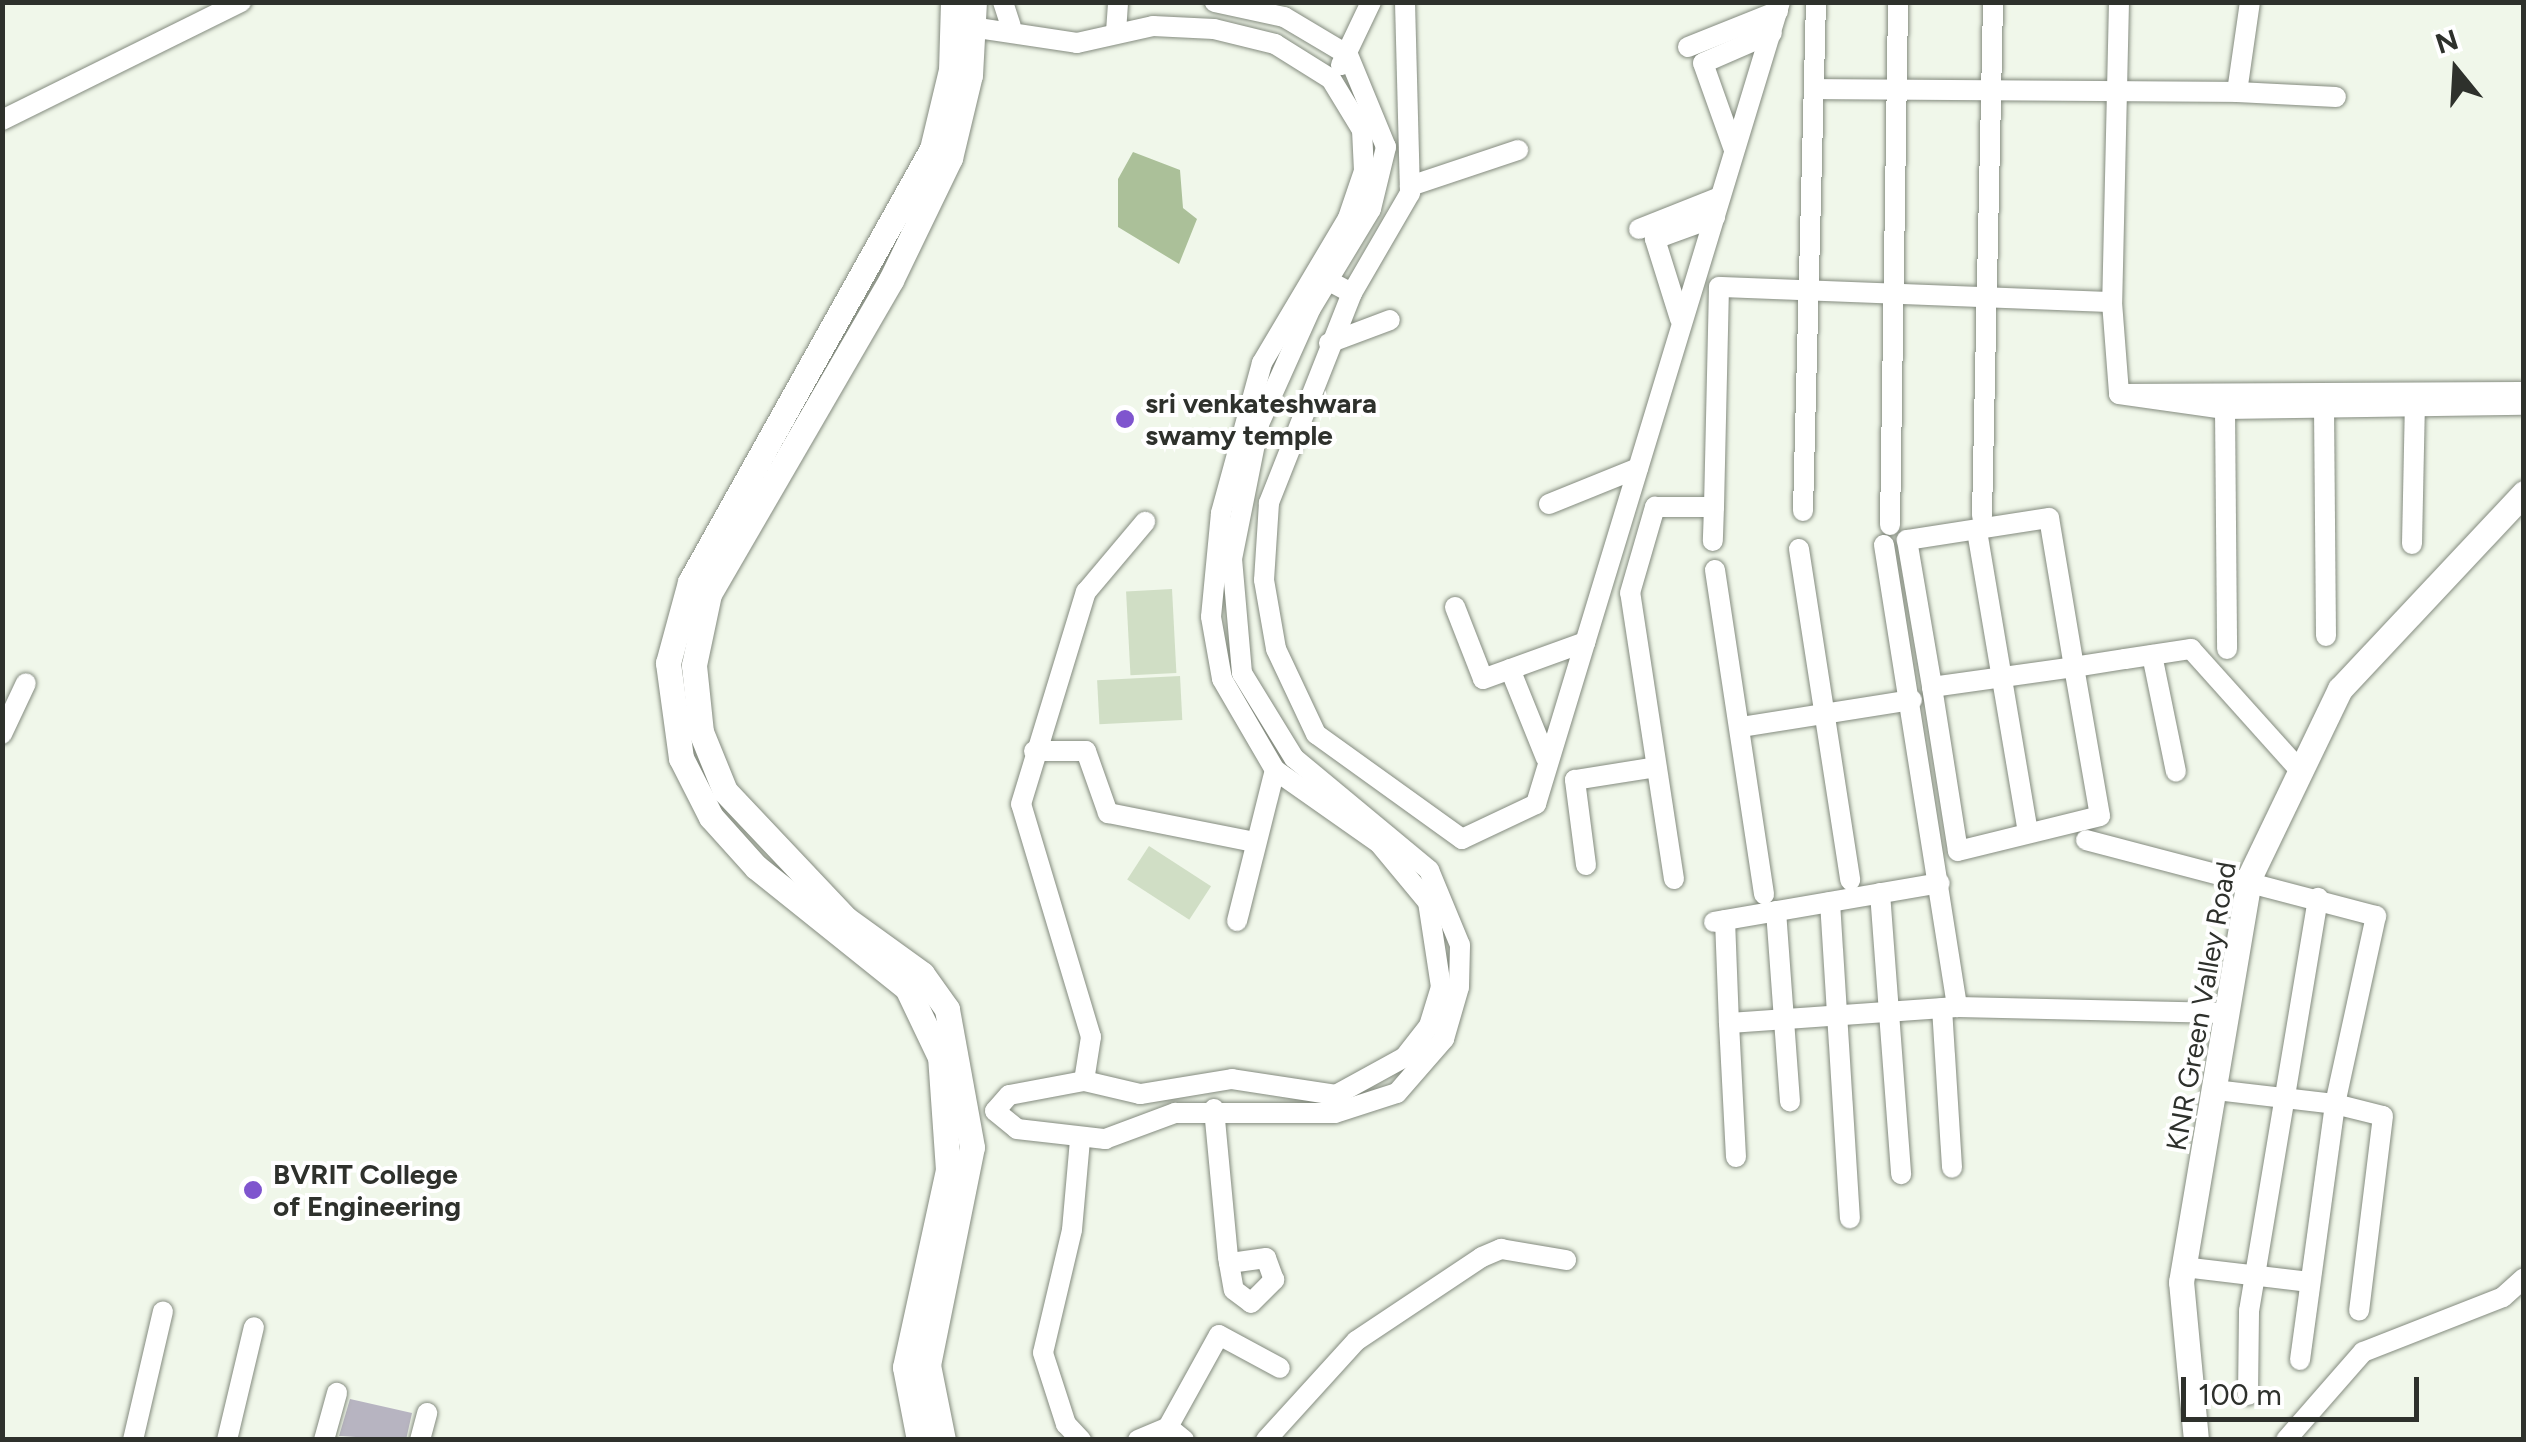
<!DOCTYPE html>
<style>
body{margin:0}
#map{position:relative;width:2526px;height:1442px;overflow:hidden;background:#f0f7ea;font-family:Figtree,sans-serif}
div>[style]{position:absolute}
.green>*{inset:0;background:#d0dec5;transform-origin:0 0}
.water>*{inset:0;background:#abc099}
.building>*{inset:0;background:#b7b4c1}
.roads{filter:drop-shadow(0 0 2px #848b7f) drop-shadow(0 0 2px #848b7f)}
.minor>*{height:20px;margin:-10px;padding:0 10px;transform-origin:10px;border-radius:10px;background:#fff}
.tertiary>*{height:25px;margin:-12.5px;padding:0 12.5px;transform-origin:12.5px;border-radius:12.5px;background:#fff}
.dots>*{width:28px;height:28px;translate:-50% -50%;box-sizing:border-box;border:5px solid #fff;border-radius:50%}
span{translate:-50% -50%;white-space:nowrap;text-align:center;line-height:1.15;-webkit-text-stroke:8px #fff;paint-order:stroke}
.poi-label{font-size:28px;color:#2e312c;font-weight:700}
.left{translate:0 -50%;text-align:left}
.street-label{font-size:28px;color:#2e312c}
.frame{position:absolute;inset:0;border:5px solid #2e312c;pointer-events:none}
.north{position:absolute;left:2406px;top:20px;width:100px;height:100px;-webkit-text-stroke:8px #fff;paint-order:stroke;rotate:342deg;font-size:28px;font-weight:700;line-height:40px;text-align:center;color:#2e312c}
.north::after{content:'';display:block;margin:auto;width:35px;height:45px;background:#2e312c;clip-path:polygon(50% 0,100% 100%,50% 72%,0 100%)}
.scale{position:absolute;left:2181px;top:1377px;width:238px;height:45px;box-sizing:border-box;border:5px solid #2e312c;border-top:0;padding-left:12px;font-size:30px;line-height:35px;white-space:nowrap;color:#2e312c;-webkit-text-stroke:8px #fff;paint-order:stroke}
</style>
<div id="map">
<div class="green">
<i style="left:1172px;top:589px;width:84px;height:46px;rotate:87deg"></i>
<i style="left:1180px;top:676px;width:44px;height:83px;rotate:87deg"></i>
<i style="left:1149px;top:846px;width:74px;height:40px;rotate:33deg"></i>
</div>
<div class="water">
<i style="clip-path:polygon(1133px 152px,1180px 170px,1183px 208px,1197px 219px,1179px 264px,1118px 227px,1118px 179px)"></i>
</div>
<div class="building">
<i style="clip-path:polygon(350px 1399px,412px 1413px,406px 1440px,339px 1436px)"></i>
</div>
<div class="roads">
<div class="minor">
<i style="left:1003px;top:2px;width:25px;rotate:72deg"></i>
<i style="left:2119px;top:2px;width:300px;rotate:91.3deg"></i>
<i style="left:2112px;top:302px;width:92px;rotate:85.6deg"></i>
<i style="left:958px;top:25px;width:120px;rotate:8.6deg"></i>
<i style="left:1077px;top:43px;width:78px;rotate:-12.6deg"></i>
<i style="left:1153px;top:26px;width:61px;rotate:2.8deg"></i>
<i style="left:1214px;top:29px;width:63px;rotate:13.8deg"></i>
<i style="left:1275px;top:44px;width:66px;rotate:32deg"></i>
<i style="left:1331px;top:79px;width:60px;rotate:58.7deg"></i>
<i style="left:1362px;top:130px;width:41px;rotate:87.2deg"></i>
<i style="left:1364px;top:171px;width:50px;rotate:108.8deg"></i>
<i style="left:1348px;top:218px;width:169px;rotate:120.7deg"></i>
<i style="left:1262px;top:363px;width:156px;rotate:105.3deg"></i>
<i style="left:1221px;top:513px;width:104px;rotate:95.5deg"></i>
<i style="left:1211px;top:617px;width:63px;rotate:79.9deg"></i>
<i style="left:1222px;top:679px;width:105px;rotate:59.8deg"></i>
<i style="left:1275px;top:770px;width:127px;rotate:35.1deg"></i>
<i style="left:1379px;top:843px;width:77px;rotate:50.3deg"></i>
<i style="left:1428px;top:902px;width:86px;rotate:81.3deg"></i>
<i style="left:1441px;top:987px;width:41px;rotate:107.1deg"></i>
<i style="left:1429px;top:1026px;width:39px;rotate:128deg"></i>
<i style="left:1405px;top:1057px;width:79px;rotate:151.2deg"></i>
<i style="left:1336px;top:1095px;width:105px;rotate:-171.3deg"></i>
<i style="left:1232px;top:1079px;width:93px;rotate:170.7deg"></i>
<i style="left:1140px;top:1094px;width:57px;rotate:-166.9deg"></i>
<i style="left:1084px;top:1081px;width:76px;rotate:169.4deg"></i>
<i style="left:1009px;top:1095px;width:21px;rotate:131deg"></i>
<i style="left:995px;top:1111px;width:28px;rotate:39deg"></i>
<i style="left:1017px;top:1129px;width:89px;rotate:6.5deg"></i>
<i style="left:1105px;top:1139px;width:75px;rotate:-20.4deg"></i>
<i style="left:1175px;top:1113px;width:160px"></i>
<i style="left:1335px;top:1113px;width:65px;rotate:-17.9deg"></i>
<i style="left:1397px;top:1093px;width:72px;rotate:-49deg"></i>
<i style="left:1444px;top:1039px;width:54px;rotate:-73.9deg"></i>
<i style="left:1459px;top:987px;width:42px;rotate:-88.6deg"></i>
<i style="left:1460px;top:945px;width:81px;rotate:-112.5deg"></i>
<i style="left:1429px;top:870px;width:175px;rotate:-140.3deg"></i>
<i style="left:1294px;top:758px;width:100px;rotate:-121.5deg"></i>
<i style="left:1242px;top:673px;width:114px;rotate:-95deg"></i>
<i style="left:1232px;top:559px;width:138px;rotate:-78.7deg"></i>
<i style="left:1259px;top:424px;width:127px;rotate:-65.9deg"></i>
<i style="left:1311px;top:308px;width:116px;rotate:-58.8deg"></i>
<i style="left:1371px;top:209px;width:64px;rotate:-76.4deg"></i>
<i style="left:1386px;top:147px;width:100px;rotate:-112.4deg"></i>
<i style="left:1348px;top:55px;width:74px;rotate:-149.3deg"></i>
<i style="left:1284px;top:17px;width:71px;rotate:-167.7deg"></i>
<i style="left:1116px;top:32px;width:30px;rotate:-86deg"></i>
<i style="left:1688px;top:47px;width:97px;rotate:-21.8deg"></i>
<i style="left:1341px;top:65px;width:70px;rotate:-64.5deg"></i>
<i style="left:1814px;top:89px;width:423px;rotate:0.4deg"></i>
<i style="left:2237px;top:92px;width:91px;rotate:-81.8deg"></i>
<i style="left:2237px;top:92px;width:99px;rotate:2.9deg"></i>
<i style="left:2px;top:120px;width:267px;rotate:-26.3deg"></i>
<i style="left:1734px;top:150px;width:92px;rotate:-109.6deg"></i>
<i style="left:1703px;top:63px;width:75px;rotate:-23.5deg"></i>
<i style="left:1410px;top:186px;width:114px;rotate:-18.4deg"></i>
<i style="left:1639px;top:229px;width:87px;rotate:-21.6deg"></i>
<i style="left:1329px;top:281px;width:26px;rotate:28deg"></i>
<i style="left:1352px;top:293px;width:226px;rotate:111.6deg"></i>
<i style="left:1269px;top:503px;width:77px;rotate:93.7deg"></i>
<i style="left:1264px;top:580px;width:70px;rotate:80.1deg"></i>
<i style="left:1276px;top:649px;width:94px;rotate:64.8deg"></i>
<i style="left:1316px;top:734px;width:180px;rotate:35.7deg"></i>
<i style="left:1462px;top:839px;width:82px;rotate:-25.3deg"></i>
<i style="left:1536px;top:804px;width:838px;rotate:-73.08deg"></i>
<i style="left:1352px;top:293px;width:116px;rotate:-59.9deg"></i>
<i style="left:1410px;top:193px;width:191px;rotate:-91.5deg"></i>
<i style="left:1680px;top:319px;width:84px;rotate:-107.4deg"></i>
<i style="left:1655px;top:239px;width:64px;rotate:-20.1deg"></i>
<i style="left:1329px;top:343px;width:65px;rotate:-20.7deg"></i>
<i style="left:2119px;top:394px;width:107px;rotate:8.1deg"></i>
<i style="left:2225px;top:409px;width:299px;rotate:-0.8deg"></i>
<i style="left:2119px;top:394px;width:402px;rotate:-0.3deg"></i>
<i style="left:2324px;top:407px;width:229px;rotate:89.5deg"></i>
<i style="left:2225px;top:409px;width:240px;rotate:89.5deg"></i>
<i style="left:1549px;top:504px;width:96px;rotate:-22deg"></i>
<i style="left:1714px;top:507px;width:220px;rotate:-88.7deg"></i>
<i style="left:1719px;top:287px;width:393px;rotate:2.2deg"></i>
<i style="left:1803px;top:511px;width:509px;rotate:-88.54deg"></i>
<i style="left:1982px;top:516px;width:514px;rotate:-88.77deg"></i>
<i style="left:1890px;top:525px;width:523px;rotate:-89.12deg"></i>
<i style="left:1977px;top:531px;width:306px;rotate:80.4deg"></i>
<i style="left:2412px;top:544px;width:139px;rotate:-88.8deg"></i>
<i style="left:1884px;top:545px;width:468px;rotate:81deg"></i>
<i style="left:1957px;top:1007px;width:267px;rotate:1.3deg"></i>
<i style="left:1799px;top:549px;width:335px;rotate:81.2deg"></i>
<i style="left:1715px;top:570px;width:328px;rotate:81.4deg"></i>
<i style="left:1455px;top:607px;width:77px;rotate:68.7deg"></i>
<i style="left:1483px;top:679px;width:109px;rotate:-19.9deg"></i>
<i style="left:2152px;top:655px;width:119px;rotate:78.4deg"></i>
<i style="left:1510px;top:669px;width:96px;rotate:68deg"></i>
<i style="left:1932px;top:687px;width:166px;rotate:81deg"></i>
<i style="left:1958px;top:851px;width:146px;rotate:-13.8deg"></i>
<i style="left:2100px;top:816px;width:151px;rotate:-99.9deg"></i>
<i style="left:2074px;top:667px;width:151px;rotate:-99.5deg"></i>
<i style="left:2049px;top:518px;width:144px;rotate:171.2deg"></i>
<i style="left:1907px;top:540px;width:149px;rotate:80.3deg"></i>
<i style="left:1932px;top:687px;width:143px;rotate:-8deg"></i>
<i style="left:2074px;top:667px;width:52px;rotate:-8.9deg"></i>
<i style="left:2125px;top:659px;width:67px;rotate:-8.6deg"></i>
<i style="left:2191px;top:649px;width:159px;rotate:48.1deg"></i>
<i style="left:1741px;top:727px;width:173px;rotate:-9deg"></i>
<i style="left:2px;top:734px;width:56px;rotate:-64.8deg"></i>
<i style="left:1034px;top:751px;width:52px"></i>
<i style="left:1086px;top:751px;width:66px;rotate:70.5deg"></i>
<i style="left:1108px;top:813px;width:145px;rotate:11.2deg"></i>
<i style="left:2086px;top:840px;width:300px;rotate:14.7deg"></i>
<i style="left:2376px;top:916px;width:192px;rotate:102.3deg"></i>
<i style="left:2335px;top:1104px;width:120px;rotate:-173.3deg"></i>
<i style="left:1586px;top:865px;width:86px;rotate:-97.4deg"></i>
<i style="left:1575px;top:780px;width:82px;rotate:-9.1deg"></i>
<i style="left:1674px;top:879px;width:289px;rotate:-98.7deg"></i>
<i style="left:1630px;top:593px;width:90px;rotate:-73.8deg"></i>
<i style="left:1655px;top:507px;width:59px"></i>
<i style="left:1714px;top:507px;width:34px;rotate:92deg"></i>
<i style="left:1880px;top:893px;width:282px;rotate:85.7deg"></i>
<i style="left:1830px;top:902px;width:317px;rotate:86.4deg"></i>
<i style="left:1776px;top:911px;width:191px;rotate:85.8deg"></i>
<i style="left:1725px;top:920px;width:103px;rotate:87.8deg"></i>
<i style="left:1237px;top:921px;width:156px;rotate:-75.9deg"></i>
<i style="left:1714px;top:922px;width:229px;rotate:-9.8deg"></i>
<i style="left:1942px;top:1008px;width:160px;rotate:86.4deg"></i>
<i style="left:1084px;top:1081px;width:45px;rotate:-81deg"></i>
<i style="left:1091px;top:1037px;width:243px;rotate:-106.7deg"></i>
<i style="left:1021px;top:804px;width:222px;rotate:-73deg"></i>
<i style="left:1086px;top:592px;width:92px;rotate:-49.9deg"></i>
<i style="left:1214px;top:1109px;width:149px;rotate:84.6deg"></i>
<i style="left:1228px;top:1257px;width:6px;rotate:81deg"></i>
<i style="left:1229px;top:1263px;width:27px;rotate:80deg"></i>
<i style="left:1234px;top:1290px;width:21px;rotate:37deg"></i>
<i style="left:1251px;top:1303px;width:33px;rotate:-45deg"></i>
<i style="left:1274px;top:1280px;width:23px;rotate:-110deg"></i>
<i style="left:1266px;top:1258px;width:37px;rotate:172deg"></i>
<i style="left:1080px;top:1140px;width:90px;rotate:95.1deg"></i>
<i style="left:1072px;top:1230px;width:126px;rotate:103.3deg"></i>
<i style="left:1043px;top:1353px;width:75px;rotate:72.1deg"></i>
<i style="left:1066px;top:1424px;width:22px;rotate:47deg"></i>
<i style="left:1736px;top:1157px;width:134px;rotate:-93deg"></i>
<i style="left:1729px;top:1023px;width:229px;rotate:-4deg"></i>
<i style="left:2184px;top:1267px;width:127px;rotate:6.8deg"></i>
<i style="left:2300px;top:1360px;width:258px;rotate:-82.2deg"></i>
<i style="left:2335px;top:1104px;width:49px;rotate:14deg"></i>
<i style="left:2383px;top:1116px;width:196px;rotate:97deg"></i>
<i style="left:2248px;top:1395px;width:84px;rotate:-89.3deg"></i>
<i style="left:2249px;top:1311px;width:419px;rotate:-80.5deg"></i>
<i style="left:1168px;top:1427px;width:21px;rotate:39deg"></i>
<i style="left:133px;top:1440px;width:132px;rotate:-76.9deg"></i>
<i style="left:227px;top:1440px;width:116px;rotate:-76.6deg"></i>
<i style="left:324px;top:1440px;width:49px;rotate:-74.5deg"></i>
<i style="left:420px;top:1440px;width:28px;rotate:-75deg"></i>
<i style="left:1138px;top:1440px;width:33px;rotate:-23deg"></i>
<i style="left:1168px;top:1427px;width:105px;rotate:-61deg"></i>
<i style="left:1219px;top:1335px;width:69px;rotate:28.4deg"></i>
<i style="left:1266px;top:1440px;width:134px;rotate:-47.7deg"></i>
<i style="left:1356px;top:1341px;width:151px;rotate:-33.7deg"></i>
<i style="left:1482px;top:1257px;width:21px;rotate:-23deg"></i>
<i style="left:1501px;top:1249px;width:66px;rotate:9.6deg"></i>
<i style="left:2286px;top:1440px;width:117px;rotate:-48.8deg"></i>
<i style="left:2363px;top:1352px;width:150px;rotate:-21.4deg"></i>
<i style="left:2503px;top:1297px;width:28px;rotate:-42deg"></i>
</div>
<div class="tertiary">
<i style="left:919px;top:1440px;width:74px;rotate:-100.9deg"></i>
<i style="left:905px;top:1367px;width:202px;rotate:-77.7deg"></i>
<i style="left:948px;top:1170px;width:113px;rotate:-94deg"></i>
<i style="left:940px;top:1057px;width:76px;rotate:-115.6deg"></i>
<i style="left:907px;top:988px;width:193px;rotate:-141.3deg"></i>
<i style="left:756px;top:867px;width:67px;rotate:-132deg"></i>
<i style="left:711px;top:817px;width:66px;rotate:-117deg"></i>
<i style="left:681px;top:758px;width:96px;rotate:-97.8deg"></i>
<i style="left:668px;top:663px;width:84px;rotate:-74.8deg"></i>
<i style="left:690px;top:582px;width:496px;rotate:-60.8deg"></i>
<i style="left:932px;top:149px;width:81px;rotate:-76.5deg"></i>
<i style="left:951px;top:70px;width:68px;rotate:-88.3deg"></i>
<i style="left:943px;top:1440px;width:76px;rotate:-101.3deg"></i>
<i style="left:928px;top:1365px;width:222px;rotate:-78.6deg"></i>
<i style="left:972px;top:1147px;width:140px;rotate:-100.3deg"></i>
<i style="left:947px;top:1009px;width:43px;rotate:-125.5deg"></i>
<i style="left:922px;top:974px;width:94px;rotate:-144.1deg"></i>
<i style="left:846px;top:919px;width:176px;rotate:-133.4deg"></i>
<i style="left:725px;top:791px;width:64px;rotate:-112.1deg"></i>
<i style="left:701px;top:732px;width:67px;rotate:-96deg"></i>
<i style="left:694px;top:665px;width:73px;rotate:-78.1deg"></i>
<i style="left:709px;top:594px;width:363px;rotate:-59.9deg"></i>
<i style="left:891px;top:280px;width:136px;rotate:-64.2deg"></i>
<i style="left:950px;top:158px;width:85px;rotate:-76.5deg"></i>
<i style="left:970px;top:75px;width:73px;rotate:-86.9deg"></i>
<i style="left:2196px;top:1440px;width:159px;rotate:-95.4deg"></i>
<i style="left:2181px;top:1282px;width:410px;rotate:-80.4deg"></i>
<i style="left:2249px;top:878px;width:210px;rotate:-64.3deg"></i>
<i style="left:2340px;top:689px;width:269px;rotate:-46.8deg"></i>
</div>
</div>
<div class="dots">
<i style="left:1125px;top:419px;background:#7f55ce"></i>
<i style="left:253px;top:1190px;background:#7f55ce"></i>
</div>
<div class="poi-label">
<span class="left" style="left:1145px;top:419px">sri venkateshwara<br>swamy temple</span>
<span class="left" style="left:273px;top:1190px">BVRIT College<br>of Engineering</span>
</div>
<div class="street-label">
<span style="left:2201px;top:1006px;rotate:-80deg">KNR Green Valley Road</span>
</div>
<div class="frame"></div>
<div class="north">N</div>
<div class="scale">100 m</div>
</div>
